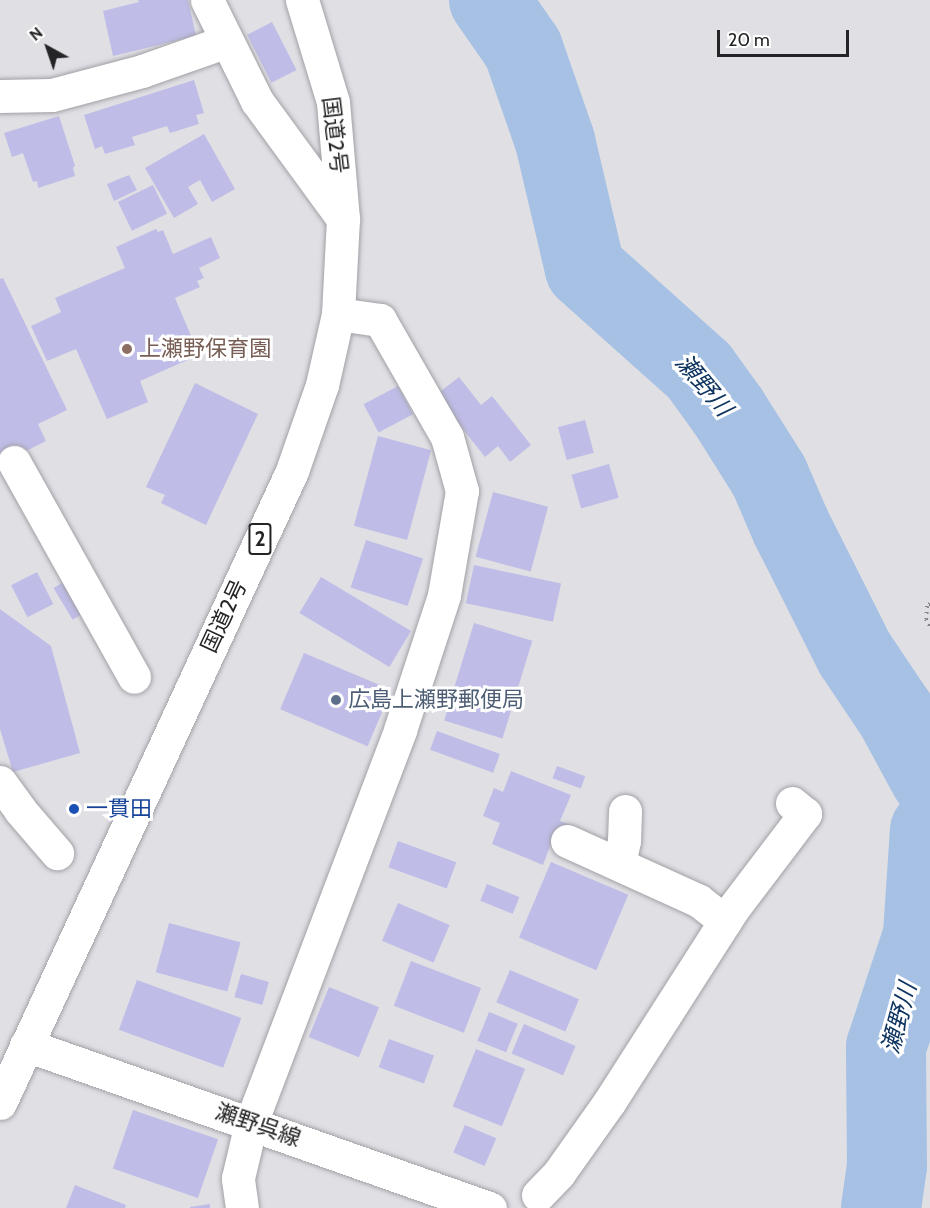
<!DOCTYPE html>
<meta charset="utf-8">
<style>
body{margin:0}
#map{position:relative;width:930px;height:1208px;overflow:hidden;background:#dfdfe4;font-family:Cabin,"Noto Sans JP",sans-serif}
div>[style]{position:absolute}
.river>*{height:80px;margin:-40px;padding:0 40px;transform-origin:40px;border-radius:40px;background:#a6c1e4}
.building>*{inset:0;background:#bfbde7;transform-origin:0 0}
.path>*{height:4px;margin-top:-2px;transform-origin:0;background:repeating-linear-gradient(90deg,#848488 0 1.5px,transparent 0 6px)}
.roads{filter:drop-shadow(0 0 2px #a1a1a6) drop-shadow(0 0 2px #a1a1a6)}
.minor>*{height:33px;margin:-16.5px;padding:0 16.5px;transform-origin:16.5px;border-radius:16.5px;background:#fff}
.major>*{height:33px;margin:-16.5px;padding:0 16.5px;transform-origin:16.5px;border-radius:16.5px;background:#fff}
.highway>*{height:33px;margin:-16.5px;padding:0 16.5px;transform-origin:16.5px;border-radius:16.5px;background:#fff}
.dots>*{width:16px;height:16px;translate:-50% -50%;box-sizing:border-box;border:3px solid #fff;border-radius:50%}
span{translate:-50% -50%;white-space:nowrap;text-align:center;line-height:1.15;-webkit-text-stroke:6px #fff;paint-order:stroke}
.shield-label span{padding:2px 4px;background:#fff;border:2px solid;border-radius:4px;-webkit-text-stroke-width:0}
.shield-label{font-size:21px;color:#242426;font-weight:700}
.street-label{font-size:22px;color:#242426}
.education-label{font-size:22px;color:#785e54}
.left{translate:0 -50%;text-align:left}
.service-label{font-size:22px;color:#4e5e75}
.transit-label{font-size:22px;color:#164399}
.water-label{font-size:24px;color:#0f3460;font-style:italic}
.north{position:absolute;left:18px;top:18px;width:60px;height:60px;-webkit-text-stroke:4px #fff;paint-order:stroke;rotate:320deg;font-size:16px;font-weight:700;line-height:24px;text-align:center;color:#242426}
.north::after{content:'';display:block;margin:auto;width:21px;height:27px;background:#242426;clip-path:polygon(50% 0,100% 100%,50% 72%,0 100%)}
.scale{position:absolute;left:717px;top:30px;width:132px;height:27px;box-sizing:border-box;border:3px solid #242426;border-top:0;padding-left:8px;font-size:18px;line-height:21px;white-space:nowrap;color:#242426;-webkit-text-stroke:4px #fff;paint-order:stroke}
</style>
<div id="map">
<div class="river">
<i style="left:489px;top:0;width:60px;rotate:55.2deg"></i>
<i style="left:523px;top:49px;width:97px;rotate:70.8deg"></i>
<i style="left:555px;top:141px;width:131px;rotate:76.8deg"></i>
<i style="left:585px;top:269px;width:153px;rotate:41.8deg"></i>
<i style="left:699px;top:371px;width:49px;rotate:54.1deg"></i>
<i style="left:728px;top:411px;width:77px;rotate:57.8deg"></i>
<i style="left:769px;top:476px;width:56px;rotate:66.7deg"></i>
<i style="left:791px;top:527px;width:142px;rotate:63.3deg"></i>
<i style="left:855px;top:654px;width:73px;rotate:56.1deg"></i>
<i style="left:896px;top:715px;width:72px;rotate:61.6deg"></i>
<i style="left:881px;top:1208px;width:42px;rotate:-81.9deg"></i>
<i style="left:887px;top:1166px;width:119px;rotate:-90.5deg"></i>
<i style="left:886px;top:1047px;width:118px;rotate:-71.7deg"></i>
<i style="left:923px;top:935px;width:105px;rotate:-86.2deg"></i>
</div>
<div class="building">
<i style="clip-path:polygon(138px 0,188px 0,196px 36px,113px 56px,103px 11px,139px 2px)"></i>
<i style="left:272px;top:22px;width:54px;height:28px;rotate:63deg"></i>
<i style="clip-path:polygon(194px 80px,204px 113px,196px 115px,199px 124px,170px 133px,167px 126px,132px 137px,135px 145px,105px 154px,102px 146px,95px 149px,84px 115px)"></i>
<i style="clip-path:polygon(59px 116px,75px 166px,73px 168px,75px 176px,38px 188px,37px 181px,33px 182px,23px 153px,12px 157px,4px 133px)"></i>
<i style="clip-path:polygon(204px 134px,235px 189px,212px 202px,200px 180px,188px 187px,198px 204px,174px 218px,145px 168px)"></i>
<i style="clip-path:polygon(129px 175px,137px 190px,114px 201px,107px 184px)"></i>
<i style="left:153px;top:185px;width:32px;height:39px;rotate:64deg"></i>
<i style="clip-path:polygon(156px 229px,158px 232px,163px 230px,173px 254px,211px 237px,220px 258px,199px 268px,204px 278px,197px 281px,200px 287px,175px 298px,197px 350px,190px 353px,192px 358px,140px 381px,148px 402px,107px 419px,76px 349px,47px 361px,31px 326px,61px 312px,55px 298px,125px 268px,116px 247px)"></i>
<i style="clip-path:polygon(3px 278px,67px 410px,38px 424px,46px 441px,0 464px,0 279px)"></i>
<i style="clip-path:polygon(459px 377px,481px 405px,492px 396px,531px 445px,510px 462px,498px 446px,485px 457px,436px 395px)"></i>
<i style="clip-path:polygon(195px 383px,258px 414px,206px 525px,161px 503px,165px 495px,146px 487px)"></i>
<i style="left:398px;top:386px;width:32px;height:39px;rotate:62deg"></i>
<i style="left:585px;top:420px;width:34px;height:28px;rotate:75deg"></i>
<i style="left:378px;top:436px;width:55px;height:93px;rotate:15deg"></i>
<i style="left:609px;top:464px;width:35px;height:39px;rotate:74deg"></i>
<i style="left:493px;top:492px;width:57px;height:67px;rotate:15deg"></i>
<i style="left:366px;top:540px;width:60px;height:50px;rotate:18deg"></i>
<i style="left:474px;top:565px;width:89px;height:39px;rotate:12deg"></i>
<i style="left:87px;top:568px;width:37px;height:39px;rotate:59deg"></i>
<i style="left:37px;top:572px;width:36px;height:29px;rotate:63deg"></i>
<i style="left:321px;top:577px;width:105px;height:42px;rotate:31deg"></i>
<i style="clip-path:polygon(0 609px,51px 646px,80px 753px,13px 772px,0 729px)"></i>
<i style="left:474px;top:623px;width:61px;height:102px;rotate:17deg"></i>
<i style="left:304px;top:653px;width:95px;height:61px;rotate:23deg"></i>
<i style="left:437px;top:731px;width:67px;height:20px;rotate:20deg"></i>
<i style="left:557px;top:766px;width:30px;height:13px;rotate:20deg"></i>
<i style="clip-path:polygon(511px 771px,571px 795px,560px 821px,571px 825px,563px 845px,552px 841px,543px 865px,492px 844px,500px 823px,483px 816px,494px 788px,503px 792px)"></i>
<i style="left:398px;top:841px;width:62px;height:28px;rotate:20deg"></i>
<i style="left:551px;top:862px;width:84px;height:82px;rotate:23deg"></i>
<i style="left:487px;top:884px;width:35px;height:18px;rotate:22deg"></i>
<i style="left:398px;top:903px;width:56px;height:41px;rotate:23deg"></i>
<i style="left:169px;top:923px;width:74px;height:51px;rotate:15deg"></i>
<i style="left:411px;top:961px;width:75px;height:48px;rotate:21deg"></i>
<i style="left:510px;top:970px;width:75px;height:35px;rotate:23deg"></i>
<i style="left:241px;top:974px;width:29px;height:24px;rotate:16deg"></i>
<i style="left:137px;top:980px;width:111px;height:53px;rotate:20deg"></i>
<i style="left:329px;top:987px;width:54px;height:54px;rotate:22deg"></i>
<i style="left:489px;top:1012px;width:31px;height:31px;rotate:22deg"></i>
<i style="left:524px;top:1024px;width:56px;height:32px;rotate:23deg"></i>
<i style="left:389px;top:1039px;width:48px;height:30px;rotate:20deg"></i>
<i style="left:476px;top:1049px;width:53px;height:62px;rotate:22deg"></i>
<i style="left:133px;top:1110px;width:90px;height:62px;rotate:19deg"></i>
<i style="left:465px;top:1125px;width:34px;height:30px;rotate:23deg"></i>
<i style="clip-path:polygon(75px 1185px,126px 1205px,125px 1208px,66px 1208px)"></i>
<i style="clip-path:polygon(210px 1204px,210px 1208px,190px 1208px,190px 1207px)"></i>
</div>
<div class="path">
<i style="left:930px;top:604px;width:4px;rotate:146deg"></i>
<i style="left:927px;top:606px;width:13px;rotate:94deg"></i>
<i style="left:926px;top:619px;width:8px;rotate:60deg"></i>
</div>
<div class="roads">
<div class="minor">
<i style="left:207px;top:0;width:113px;rotate:63.7deg"></i>
<i style="left:257px;top:101px;width:146px;rotate:53.9deg"></i>
<i style="left:0;top:96px;width:52px;rotate:-1.1deg"></i>
<i style="left:52px;top:95px;width:93px;rotate:-14.9deg"></i>
<i style="left:142px;top:71px;width:90px;rotate:-19.4deg"></i>
<i style="left:14px;top:462px;width:246px;rotate:60.8deg"></i>
<i style="left:0;top:782px;width:34px;rotate:54deg"></i>
<i style="left:20px;top:810px;width:57px;rotate:49.3deg"></i>
<i style="left:567px;top:841px;width:145px;rotate:24.4deg"></i>
<i style="left:699px;top:901px;width:33px;rotate:38deg"></i>
<i style="left:619px;top:864px;width:24px;rotate:-78deg"></i>
<i style="left:624px;top:841px;width:30px;rotate:-88deg"></i>
<i style="left:538px;top:1195px;width:30px;rotate:-46deg"></i>
<i style="left:559px;top:1173px;width:88px;rotate:-54.7deg"></i>
<i style="left:610px;top:1101px;width:227px;rotate:-57.4deg"></i>
<i style="left:732px;top:910px;width:121px;rotate:-52.8deg"></i>
<i style="left:805px;top:814px;width:17px;rotate:-140deg"></i>
<i style="left:242px;top:1208px;width:30px;rotate:-98deg"></i>
<i style="left:238px;top:1178px;width:57px;rotate:-76.7deg"></i>
<i style="left:251px;top:1123px;width:420px;rotate:-69.2deg"></i>
<i style="left:400px;top:730px;width:142px;rotate:-71.9deg"></i>
<i style="left:444px;top:595px;width:106px;rotate:-80.2deg"></i>
<i style="left:462px;top:491px;width:56px;rotate:-105.5deg"></i>
<i style="left:447px;top:437px;width:135px;rotate:-119.8deg"></i>
<i style="left:380px;top:320px;width:42px;rotate:-171.9deg"></i>
</div>
<div class="major">
<i style="left:26px;top:1045px;width:492px;rotate:19.4deg"></i>
</div>
<div class="highway">
<i style="left:0;top:1103px;width:696px;rotate:-65.2deg"></i>
<i style="left:292px;top:471px;width:91px;rotate:-70.8deg"></i>
<i style="left:322px;top:385px;width:73px;rotate:-77.3deg"></i>
<i style="left:338px;top:314px;width:95px;rotate:-87deg"></i>
<i style="left:343px;top:219px;width:117px;rotate:-94.9deg"></i>
<i style="left:333px;top:102px;width:107px;rotate:-106.9deg"></i>
</div>
</div>
<div class="dots">
<i style="left:127px;top:349px;background:#8d6e63"></i>
<i style="left:336px;top:700px;background:#5c6f8a"></i>
<i style="left:74px;top:809px;background:#1a4fb4"></i>
</div>
<div class="shield-label">
<span style="left:260px;top:539px">2</span>
</div>
<div class="street-label">
<span style="left:335px;top:135px;rotate:83deg">国道2号</span>
<span style="left:224px;top:616px;rotate:-65deg">国道2号</span>
<span style="left:258px;top:1125px;rotate:19deg">瀬野呉線</span>
</div>
<div class="education-label">
<span class="left" style="left:139px;top:349px">上瀬野保育園</span>
</div>
<div class="service-label">
<span class="left" style="left:348px;top:700px">広島上瀬野郵便局</span>
</div>
<div class="transit-label">
<span class="left" style="left:86px;top:809px">一貫田</span>
</div>
<div class="water-label">
<span style="left:704px;top:385px;rotate:50deg">瀬野川</span>
<span style="left:899px;top:1018px;rotate:-75deg">瀬野川</span>
</div>
<div class="north">N</div>
<div class="scale">20 m</div>
</div>
